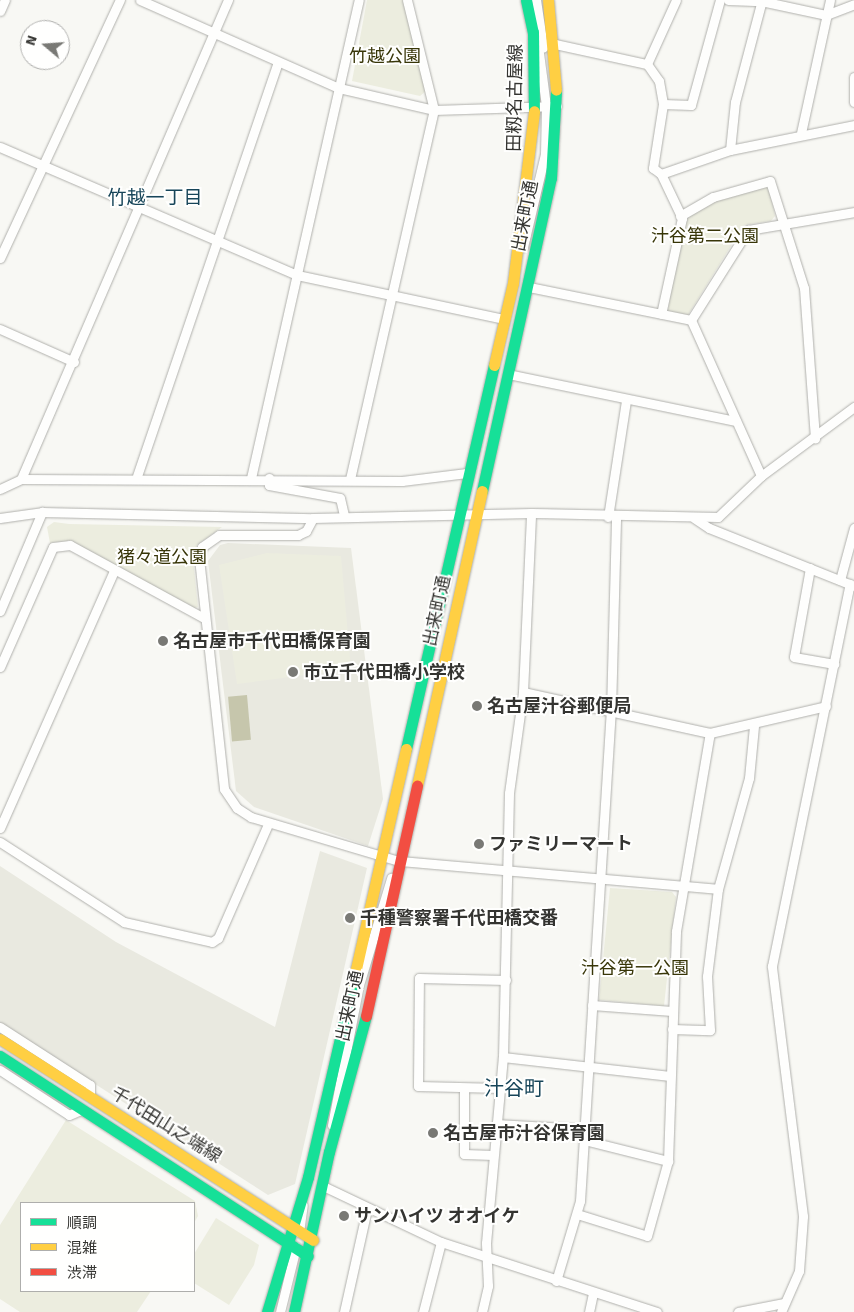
<!DOCTYPE html>
<meta charset="utf-8">
<style>
body{margin:0}
#map{position:relative;width:854px;height:1312px;overflow:hidden;background:#f8f8f4;font-family:Signika,"Noto Sans JP",sans-serif}
div>[style]{position:absolute}
.built>*{inset:0;background:#e9e9e0}
.green>*{inset:0;background:#eceddf}
.water>*{inset:0;background:#c6c6ac;transform-origin:0 0}
.roads{filter:drop-shadow(0 0 1px #b0b0ac) drop-shadow(0 0 1px #b0b0ac)}
.street>*{height:9px;margin:-4.5px;padding:0 4.5px;transform-origin:4.5px;border-radius:4.5px;background:#fefefd}
.fast>*{height:11px;margin:-5.5px;padding:0 5.5px;transform-origin:5.5px;border-radius:5.5px;background:#16e098}
.slow>*{height:11px;margin:-5.5px;padding:0 5.5px;transform-origin:5.5px;border-radius:5.5px;background:#ffcf43}
.jam>*{height:11px;margin:-5.5px;padding:0 5.5px;transform-origin:5.5px;border-radius:5.5px;background:#f24e42}
.dots>*{width:14px;height:14px;translate:-50% -50%;box-sizing:border-box;border:2px solid #fffffe;border-radius:50%}
span{translate:-50% -50%;white-space:nowrap;text-align:center;line-height:1.15;-webkit-text-stroke:4px #fffffe;paint-order:stroke}
.park-label{font-size:18px;color:#383608}
.street-label{font-size:18px;color:#343431}
.poi-label{font-size:18px;color:#343431;font-weight:700}
.left{translate:0 -50%;text-align:left}
.neighbourhood-label{font-size:19px;color:#174559}
.quarter-label{font-size:20px;color:#174559}
.legend{position:absolute;left:20px;top:1202px;width:175px;height:90px;box-sizing:border-box;background:#fffffe;border:1px solid #aeaeac;margin:0;padding:6px 9px;list-style:none;font-size:15px;color:#343431}
.legend li{display:flex;align-items:center;gap:10px;height:25px}
.legend b{width:25px;border:1px solid #aeaeac}
.north{position:absolute;left:20px;top:20px;width:50px;height:50px;box-sizing:border-box;background:#fffffe;border:1px solid #aeaeac;border-radius:50%;rotate:288deg;font-size:14px;font-weight:700;line-height:20px;text-align:center;color:#343431}
.north::after{content:'';display:block;margin:auto;width:18px;height:22px;background:#797975;clip-path:polygon(50% 0,100% 100%,50% 72%,0 100%)}
</style>
<div id="map">
<div class="built">
<i style="clip-path:polygon(228px 543px,351px 548px,383px 799px,368px 846px,254px 807px,236px 791px,208px 561px,220px 545px)"></i>
<i style="clip-path:polygon(320px 851px,367px 868px,295px 1184px,268px 1195px,0 1023px,0 866px,116px 942px,275px 1027px)"></i>
</div>
<div class="green">
<i style="clip-path:polygon(367px 0,403px 0,426px 91px,420px 96px,352px 81px)"></i>
<i style="clip-path:polygon(764px 185px,769px 187px,775px 216px,771px 221px,744px 225px,688px 315px,668px 311px,680px 219px,714px 201px)"></i>
<i style="clip-path:polygon(54px 522px,69px 524px,222px 527px,197px 545px,193px 559px,198px 607px,192px 609px,70px 541px,50px 543px,47px 527px)"></i>
<i style="clip-path:polygon(267px 553px,341px 556px,351px 669px,237px 684px,219px 565px)"></i>
<i style="clip-path:polygon(610px 888px,672px 892px,676px 897px,664px 1006px,599px 1000px)"></i>
<i style="clip-path:polygon(66px 1120px,195px 1201px,198px 1216px,194px 1223px,194px 1203px,21px 1203px,21px 1291px,151px 1291px,137px 1312px,20px 1312px,0 1299px,0 1225px)"></i>
<i style="clip-path:polygon(216px 1218px,259px 1245px,254px 1265px,229px 1305px,194px 1283px,194px 1254px)"></i>
</div>
<div class="water">
<i style="left:247px;top:695px;width:45px;height:19px;rotate:85deg"></i>
</div>
<div class="roads">
<div class="street">
<i style="left:140px;top:0;width:218px;rotate:23.9deg"></i>
<i style="left:339px;top:88px;width:98px;rotate:13deg"></i>
<i style="left:434px;top:110px;width:123px;rotate:-1.9deg"></i>
<i style="left:536px;top:0;width:48px;rotate:81.5deg"></i>
<i style="left:728px;top:0;width:33px;rotate:2deg"></i>
<i style="left:761px;top:1px;width:66px;rotate:12.2deg"></i>
<i style="left:826px;top:15px;width:30px;rotate:-21deg"></i>
<i style="left:0;top:11px;width:12px;rotate:-66deg"></i>
<i style="left:534px;top:45px;width:21px;rotate:-3deg"></i>
<i style="left:555px;top:44px;width:94px;rotate:12.3deg"></i>
<i style="left:647px;top:64px;width:21px;rotate:55deg"></i>
<i style="left:659px;top:81px;width:23px;rotate:80deg"></i>
<i style="left:663px;top:104px;width:65px;rotate:98.9deg"></i>
<i style="left:653px;top:168px;width:10px;rotate:37deg"></i>
<i style="left:661px;top:174px;width:49px;rotate:64.5deg"></i>
<i style="left:682px;top:218px;width:98px;rotate:102.3deg"></i>
<i style="left:647px;top:64px;width:70px;rotate:-65.6deg"></i>
<i style="left:854px;top:77px;width:25px;rotate:90deg"></i>
<i style="left:663px;top:104px;width:28px;rotate:2deg"></i>
<i style="left:691px;top:105px;width:109px;rotate:-74.6deg"></i>
<i style="left:801px;top:133px;width:136px;rotate:-77.7deg"></i>
<i style="left:0;top:147px;width:323px;rotate:23.3deg"></i>
<i style="left:297px;top:275px;width:212px;rotate:12deg"></i>
<i style="left:730px;top:150px;width:48px;rotate:-84.1deg"></i>
<i style="left:735px;top:102px;width:106px;rotate:-75.2deg"></i>
<i style="left:661px;top:174px;width:73px;rotate:-19.2deg"></i>
<i style="left:730px;top:150px;width:126px;rotate:-11.4deg"></i>
<i style="left:680px;top:216px;width:38px;rotate:-30deg"></i>
<i style="left:713px;top:197px;width:59px;rotate:-15.7deg"></i>
<i style="left:770px;top:181px;width:112px;rotate:72.4deg"></i>
<i style="left:804px;top:288px;width:151px;rotate:85.8deg"></i>
<i style="left:523px;top:247px;width:96px;rotate:-76.7deg"></i>
<i style="left:545px;top:154px;width:48px;rotate:-88.8deg"></i>
<i style="left:546px;top:106px;width:62px;rotate:-97.5deg"></i>
<i style="left:0;top:258px;width:285px;rotate:-65.1deg"></i>
<i style="left:529px;top:287px;width:165px;rotate:11.5deg"></i>
<i style="left:691px;top:320px;width:171px;rotate:65.8deg"></i>
<i style="left:691px;top:320px;width:107px;rotate:-57.7deg"></i>
<i style="left:748px;top:230px;width:108px;rotate:-9.6deg"></i>
<i style="left:0;top:329px;width:81px;rotate:24deg"></i>
<i style="left:508px;top:374px;width:232px;rotate:11.7deg"></i>
<i style="left:137px;top:476px;width:437px;rotate:-71.2deg"></i>
<i style="left:251px;top:478px;width:490px;rotate:-77.3deg"></i>
<i style="left:269px;top:478px;width:7px;rotate:90deg"></i>
<i style="left:269px;top:485px;width:72px;rotate:10.4deg"></i>
<i style="left:340px;top:498px;width:18px;rotate:77deg"></i>
<i style="left:21px;top:479px;width:522px;rotate:-66.63deg"></i>
<i style="left:350px;top:479px;width:378px;rotate:-77.2deg"></i>
<i style="left:434px;top:110px;width:113px;rotate:-103.8deg"></i>
<i style="left:0;top:489px;width:23px;rotate:-25deg"></i>
<i style="left:21px;top:479px;width:381px;rotate:0.3deg"></i>
<i style="left:402px;top:481px;width:65px;rotate:-7deg"></i>
<i style="left:608px;top:517px;width:117px;rotate:-81.2deg"></i>
<i style="left:0;top:518px;width:42px;rotate:-8.1deg"></i>
<i style="left:42px;top:512px;width:271px;rotate:1.3deg"></i>
<i style="left:313px;top:518px;width:218px;rotate:-1.3deg"></i>
<i style="left:531px;top:513px;width:187px;rotate:1.2deg"></i>
<i style="left:718px;top:517px;width:59px;rotate:-43.6deg"></i>
<i style="left:761px;top:476px;width:116px;rotate:-36.6deg"></i>
<i style="left:313px;top:518px;width:15px;rotate:118deg"></i>
<i style="left:306px;top:531px;width:9px;rotate:153deg"></i>
<i style="left:298px;top:535px;width:79px;rotate:180deg"></i>
<i style="left:219px;top:535px;width:21px;rotate:145deg"></i>
<i style="left:202px;top:547px;width:11px;rotate:105deg"></i>
<i style="left:199px;top:558px;width:232px;rotate:83.8deg"></i>
<i style="left:224px;top:789px;width:23px;rotate:56deg"></i>
<i style="left:237px;top:808px;width:17px;rotate:33deg"></i>
<i style="left:251px;top:817px;width:154px;rotate:16.6deg"></i>
<i style="left:399px;top:861px;width:320px;rotate:5deg"></i>
<i style="left:718px;top:889px;width:115px;rotate:-74.4deg"></i>
<i style="left:749px;top:778px;width:52px;rotate:-84.5deg"></i>
<i style="left:694px;top:518px;width:18px;rotate:34deg"></i>
<i style="left:709px;top:528px;width:156px;rotate:21.8deg"></i>
<i style="left:810px;top:568px;width:90px;rotate:100.2deg"></i>
<i style="left:794px;top:657px;width:41px;rotate:9.9deg"></i>
<i style="left:840px;top:580px;width:54px;rotate:-74.9deg"></i>
<i style="left:0;top:611px;width:108px;rotate:-67deg"></i>
<i style="left:0;top:667px;width:131px;rotate:-66.2deg"></i>
<i style="left:53px;top:547px;width:17px;rotate:-7deg"></i>
<i style="left:70px;top:545px;width:153px;rotate:28.6deg"></i>
<i style="left:523px;top:692px;width:191px;rotate:12.4deg"></i>
<i style="left:710px;top:733px;width:119px;rotate:-13.1deg"></i>
<i style="left:0;top:828px;width:281px;rotate:-66.1deg"></i>
<i style="left:0;top:842px;width:148px;rotate:32.8deg"></i>
<i style="left:124px;top:922px;width:90px;rotate:12.8deg"></i>
<i style="left:212px;top:942px;width:7px;rotate:-34deg"></i>
<i style="left:218px;top:938px;width:124px;rotate:-66.3deg"></i>
<i style="left:592px;top:1005px;width:80px;rotate:4.3deg"></i>
<i style="left:0;top:1027px;width:107px;rotate:32.8deg"></i>
<i style="left:90px;top:1085px;width:12px;rotate:90deg"></i>
<i style="left:672px;top:1029px;width:38px;rotate:2deg"></i>
<i style="left:710px;top:1030px;width:54px;rotate:-93.2deg"></i>
<i style="left:707px;top:976px;width:88px;rotate:-82.8deg"></i>
<i style="left:503px;top:1057px;width:168px;rotate:6.5deg"></i>
<i style="left:0;top:1070px;width:82px;rotate:33.1deg"></i>
<i style="left:69px;top:1115px;width:15px;rotate:-23deg"></i>
<i style="left:464px;top:1088px;width:66px;rotate:90deg"></i>
<i style="left:464px;top:1154px;width:29px;rotate:2deg"></i>
<i style="left:500px;top:1088px;width:82px;rotate:-178.6deg"></i>
<i style="left:418px;top:1086px;width:108px;rotate:-89.5deg"></i>
<i style="left:419px;top:978px;width:87px;rotate:1.3deg"></i>
<i style="left:496px;top:1124px;width:88px;rotate:3.3deg"></i>
<i style="left:332px;top:1125px;width:143px;rotate:-79.1deg"></i>
<i style="left:359px;top:985px;width:112px;rotate:-73.3deg"></i>
<i style="left:584px;top:1140px;width:87px;rotate:14deg"></i>
<i style="left:323px;top:1186px;width:131px;rotate:25.4deg"></i>
<i style="left:441px;top:1242px;width:227px;rotate:18deg"></i>
<i style="left:577px;top:1214px;width:73px;rotate:17.4deg"></i>
<i style="left:647px;top:1236px;width:78px;rotate:-74.4deg"></i>
<i style="left:668px;top:1161px;width:230px;rotate:-88deg"></i>
<i style="left:676px;top:931px;width:201px;rotate:-80.3deg"></i>
<i style="left:299px;top:1232px;width:27px;rotate:-82deg"></i>
<i style="left:556px;top:1281px;width:84px;rotate:-73.3deg"></i>
<i style="left:580px;top:1201px;width:491px;rotate:-86.4deg"></i>
<i style="left:611px;top:711px;width:193px;rotate:-88.5deg"></i>
<i style="left:280px;top:1312px;width:67px;rotate:-76.2deg"></i>
<i style="left:344px;top:1312px;width:106px;rotate:-77.4deg"></i>
<i style="left:423px;top:1312px;width:72px;rotate:-75.6deg"></i>
<i style="left:482px;top:1312px;width:27px;rotate:-77deg"></i>
<i style="left:488px;top:1286px;width:43px;rotate:-92.7deg"></i>
<i style="left:486px;top:1243px;width:187px;rotate:-84.8deg"></i>
<i style="left:503px;top:1057px;width:264px;rotate:-88.7deg"></i>
<i style="left:509px;top:793px;width:102px;rotate:-82.1deg"></i>
<i style="left:523px;top:692px;width:179px;rotate:-87.4deg"></i>
<i style="left:589px;top:1312px;width:19px;rotate:-78deg"></i>
<i style="left:738px;top:1312px;width:47px;rotate:-11.1deg"></i>
<i style="left:781px;top:1312px;width:45px;rotate:-66.3deg"></i>
<i style="left:799px;top:1271px;width:55px;rotate:-85.8deg"></i>
<i style="left:803px;top:1216px;width:252px;rotate:-97.1deg"></i>
<i style="left:772px;top:966px;width:390px;rotate:-78.5deg"></i>
</div>
<div class="fast">
<i style="left:526px;top:0;width:33px;rotate:78deg"></i>
<i style="left:533px;top:32px;width:79px;rotate:89.3deg"></i>
<i style="left:482px;top:491px;width:321px;rotate:-77.6deg"></i>
<i style="left:551px;top:178px;width:88px;rotate:-86.7deg"></i>
<i style="left:406px;top:749px;width:394px;rotate:-77.1deg"></i>
<i style="left:0;top:1056px;width:367px;rotate:33deg"></i>
<i style="left:267px;top:1312px;width:141px;rotate:-73.1deg"></i>
<i style="left:308px;top:1177px;width:200px;rotate:-77deg"></i>
<i style="left:294px;top:1312px;width:164px;rotate:-77.7deg"></i>
<i style="left:329px;top:1152px;width:141px;rotate:-74.8deg"></i>
</div>
<div class="slow">
<i style="left:548px;top:0;width:90px;rotate:84.9deg"></i>
<i style="left:494px;top:365px;width:84px;rotate:-77deg"></i>
<i style="left:513px;top:283px;width:173px;rotate:-83deg"></i>
<i style="left:417px;top:786px;width:302px;rotate:-77.6deg"></i>
<i style="left:353px;top:982px;width:239px;rotate:-77.2deg"></i>
<i style="left:0;top:1039px;width:372px;rotate:32.7deg"></i>
</div>
<div class="jam">
<i style="left:366px;top:1016px;width:236px;rotate:-77.5deg"></i>
</div>
</div>
<div class="dots">
<i style="left:163px;top:641px;background:#797975"></i>
<i style="left:293px;top:672px;background:#797975"></i>
<i style="left:477px;top:706px;background:#797975"></i>
<i style="left:479px;top:844px;background:#797975"></i>
<i style="left:350px;top:918px;background:#797975"></i>
<i style="left:433px;top:1133px;background:#797975"></i>
<i style="left:344px;top:1216px;background:#797975"></i>
</div>
<div class="park-label">
<span style="left:385px;top:56px">竹越公園</span>
<span style="left:705px;top:236px">汁谷第二公園</span>
<span style="left:162px;top:557px">猪々道公園</span>
<span style="left:635px;top:968px">汁谷第一公園</span>
</div>
<div class="street-label">
<span style="left:515px;top:98px;rotate:-89deg">田籾名古屋線</span>
<span style="left:525px;top:216px;rotate:-79deg">出来町通</span>
<span style="left:437px;top:611px;rotate:-78deg">出来町通</span>
<span style="left:350px;top:1006px;rotate:-78deg">出来町通</span>
<span style="left:166px;top:1125px;rotate:32deg">千代田山之端線</span>
</div>
<div class="poi-label">
<span class="left" style="left:173px;top:641px">名古屋市千代田橋保育園</span>
<span class="left" style="left:303px;top:672px">市立千代田橋小学校</span>
<span class="left" style="left:487px;top:706px">名古屋汁谷郵便局</span>
<span class="left" style="left:489px;top:844px">ファミリーマート</span>
<span class="left" style="left:360px;top:918px">千種警察署千代田橋交番</span>
<span class="left" style="left:443px;top:1133px">名古屋市汁谷保育園</span>
<span class="left" style="left:354px;top:1216px">サンハイツ オオイケ</span>
</div>
<div class="neighbourhood-label">
<span style="left:155px;top:199px">竹越一丁目</span>
</div>
<div class="quarter-label">
<span style="left:514px;top:1088px">汁谷町</span>
</div>
<ul class="legend">
<li><b style="height:6px;background:#16e098"></b>順調</li>
<li><b style="height:6px;background:#ffcf43"></b>混雑</li>
<li><b style="height:6px;background:#f24e42"></b>渋滞</li>
</ul>
<div class="north">N</div>
</div>
